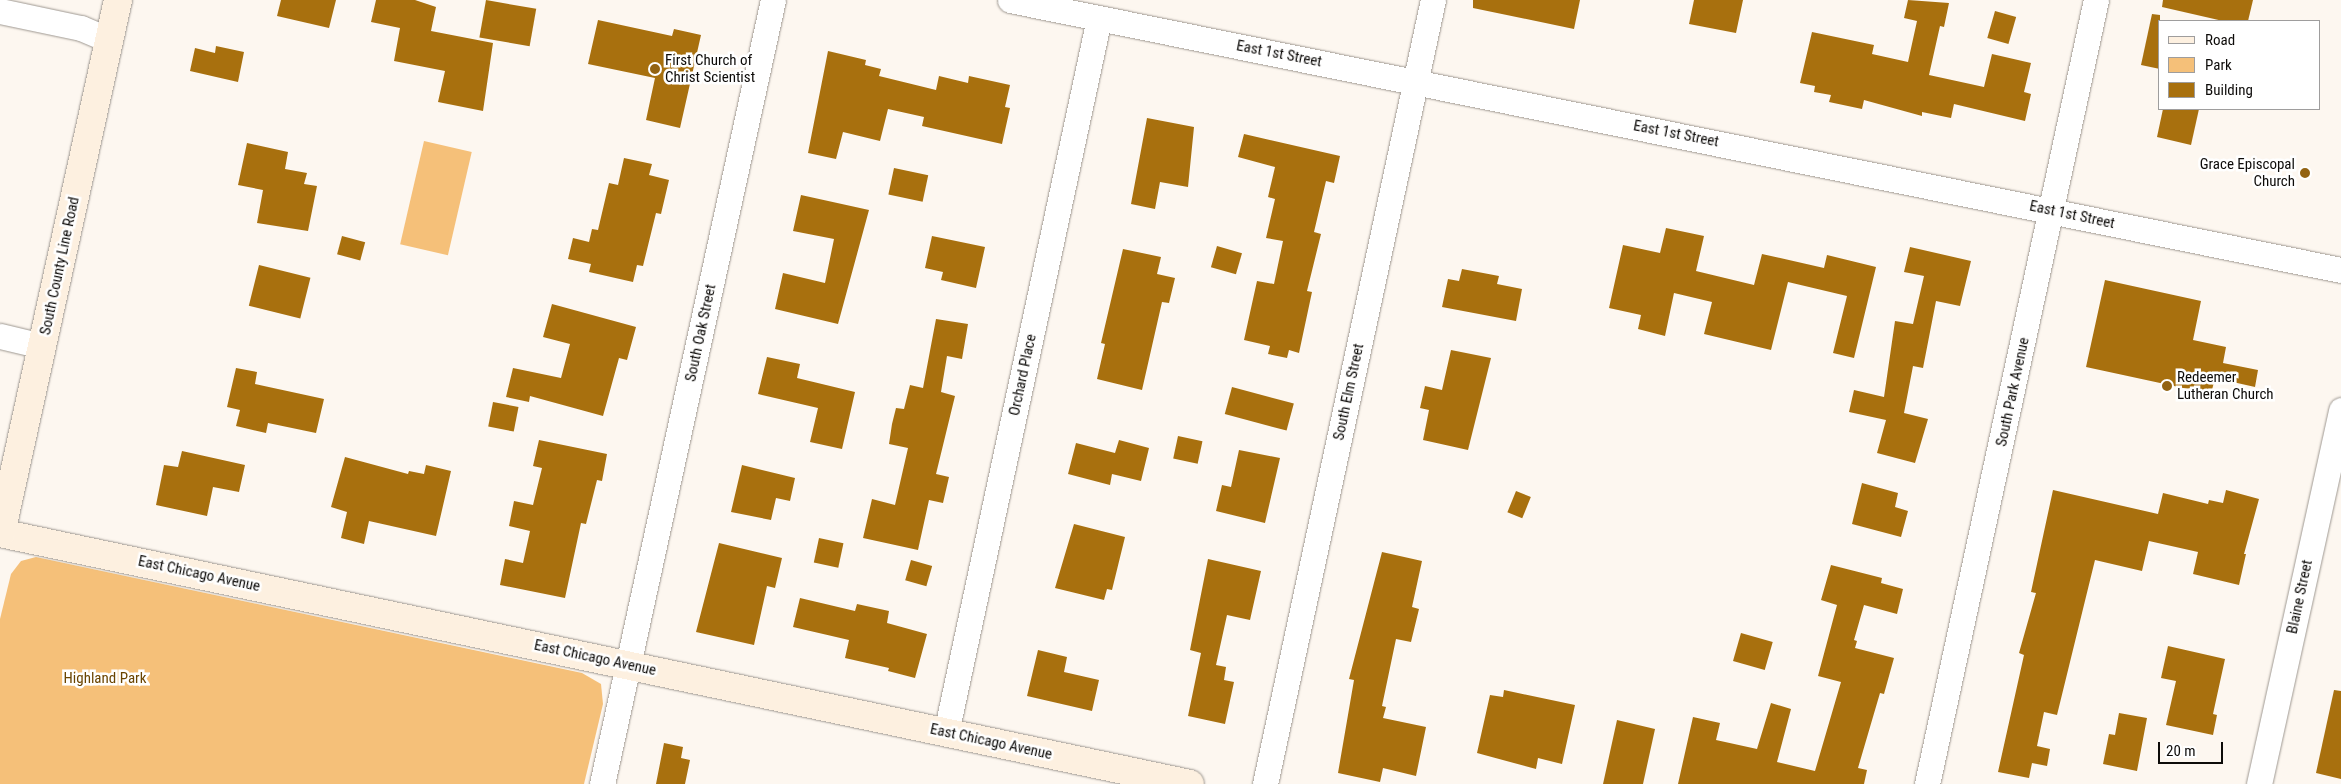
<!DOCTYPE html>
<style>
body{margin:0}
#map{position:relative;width:2341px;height:784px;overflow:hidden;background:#fdf7f0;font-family:"Roboto Condensed",sans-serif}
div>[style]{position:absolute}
.green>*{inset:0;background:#f5c079;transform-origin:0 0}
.building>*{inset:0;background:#a8700e;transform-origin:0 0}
.roads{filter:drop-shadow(0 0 1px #9e9891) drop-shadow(0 0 1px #9e9891)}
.minor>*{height:25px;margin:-12.5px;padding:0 12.5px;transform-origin:12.5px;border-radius:12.5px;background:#fff}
.secondary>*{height:28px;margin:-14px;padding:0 14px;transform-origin:14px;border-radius:14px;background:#fdf0e0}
.dots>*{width:14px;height:14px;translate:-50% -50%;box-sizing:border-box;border:2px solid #fff;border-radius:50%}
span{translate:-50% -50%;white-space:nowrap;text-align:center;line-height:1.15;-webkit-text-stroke:5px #fff;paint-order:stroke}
.street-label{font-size:15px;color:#0d0b09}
.poi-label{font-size:15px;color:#0d0b09}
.left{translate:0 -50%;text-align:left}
.right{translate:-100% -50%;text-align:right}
.park-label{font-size:15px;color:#6a4400}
.legend{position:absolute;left:2158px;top:20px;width:162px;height:90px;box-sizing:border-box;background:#fff;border:1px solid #9e9d9d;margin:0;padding:6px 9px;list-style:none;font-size:15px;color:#0d0b09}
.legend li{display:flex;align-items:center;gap:10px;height:25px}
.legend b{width:25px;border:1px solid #9e9d9d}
.scale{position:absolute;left:2158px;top:742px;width:65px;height:22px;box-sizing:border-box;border:2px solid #0d0b09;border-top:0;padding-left:6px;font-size:15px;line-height:18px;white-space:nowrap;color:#0d0b09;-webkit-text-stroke:4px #fff;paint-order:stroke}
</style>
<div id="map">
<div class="green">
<i style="left:424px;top:141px;width:49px;height:106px;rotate:13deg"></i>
<i style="clip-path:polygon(36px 557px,582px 673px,601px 684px,603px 704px,584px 784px,0 784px,0 619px,11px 574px,21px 561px)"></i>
</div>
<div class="building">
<i style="clip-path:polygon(281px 0,336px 0,329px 28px,277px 16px)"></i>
<i style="clip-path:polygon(376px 0,415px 0,436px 7px,431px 31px,493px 43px,483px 111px,438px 102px,445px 71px,394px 61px,400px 28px,371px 22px)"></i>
<i style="left:486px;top:0;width:51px;height:38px;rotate:10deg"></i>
<i style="clip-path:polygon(1473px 0,1580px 0,1574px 29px,1473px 8px)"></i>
<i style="clip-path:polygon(1694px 0,1743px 0,1736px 33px,1689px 24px)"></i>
<i style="clip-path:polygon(1908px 0,1949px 3px,1944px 27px,1940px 26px,1929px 75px,1984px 87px,1992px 54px,2031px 63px,2024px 92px,2031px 94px,2025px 121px,1954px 104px,1951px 118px,1922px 112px,1922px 116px,1864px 100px,1862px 109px,1829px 102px,1831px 95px,1814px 92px,1815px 86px,1800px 83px,1812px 32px,1874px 45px,1872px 54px,1908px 62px,1917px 21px,1904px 18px)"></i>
<i style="clip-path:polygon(2163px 0,2253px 0,2248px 21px,2223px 21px,2162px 7px)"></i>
<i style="left:1995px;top:11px;width:22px;height:28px;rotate:16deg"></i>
<i style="clip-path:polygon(2152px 14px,2160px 15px,2160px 69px,2141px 65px)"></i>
<i style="clip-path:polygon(598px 20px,672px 36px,674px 29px,701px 35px,680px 128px,646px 120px,655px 78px,588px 64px)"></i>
<i style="clip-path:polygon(216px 46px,244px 52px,238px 82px,190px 71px,195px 48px,215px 53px)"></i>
<i style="clip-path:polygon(828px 51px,866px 60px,865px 65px,881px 69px,879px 76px,936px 90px,939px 76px,968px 83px,969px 76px,1010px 85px,1005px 107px,1010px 108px,1002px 144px,922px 126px,924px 117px,888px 109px,880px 141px,843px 132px,836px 159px,808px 153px)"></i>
<i style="clip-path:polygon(2163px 109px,2199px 109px,2191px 145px,2157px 137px)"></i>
<i style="clip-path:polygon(1147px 118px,1194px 127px,1188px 187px,1160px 182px,1155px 209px,1131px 204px)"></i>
<i style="clip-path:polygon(1244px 134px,1340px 156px,1334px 183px,1326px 181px,1314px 232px,1321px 234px,1307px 291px,1312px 292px,1299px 353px,1289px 350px,1287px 358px,1268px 354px,1270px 346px,1244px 340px,1257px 281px,1274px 284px,1283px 241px,1266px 238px,1275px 199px,1268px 197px,1275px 167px,1238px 157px)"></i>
<i style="clip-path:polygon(247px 143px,288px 152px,285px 169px,307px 173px,304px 184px,317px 186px,308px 231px,257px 223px,263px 190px,238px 185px)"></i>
<i style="clip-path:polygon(624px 158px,652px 164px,649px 175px,669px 180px,661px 214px,656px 213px,643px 266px,637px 265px,633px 282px,589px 272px,591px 264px,568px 259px,573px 238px,589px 242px,592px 229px,598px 230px,609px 183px,618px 185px)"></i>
<i style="left:894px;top:168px;width:35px;height:27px;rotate:12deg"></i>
<i style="clip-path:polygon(801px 195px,869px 210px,838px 324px,775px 309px,783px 273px,825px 283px,834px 239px,793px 231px)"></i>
<i style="clip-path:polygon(1666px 228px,1704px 236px,1696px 271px,1754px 285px,1762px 254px,1824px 268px,1827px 255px,1876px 267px,1854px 358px,1833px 353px,1847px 296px,1788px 282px,1771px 350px,1704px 334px,1712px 302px,1674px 293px,1665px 336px,1638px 329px,1641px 315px,1609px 308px,1623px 245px,1660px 253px)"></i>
<i style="left:342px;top:236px;width:24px;height:19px;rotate:15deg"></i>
<i style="clip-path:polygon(932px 236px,985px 247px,976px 288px,941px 280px,943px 272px,925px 268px)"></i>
<i style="left:1217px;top:246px;width:26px;height:22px;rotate:16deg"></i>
<i style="clip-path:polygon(1910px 247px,1971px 261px,1960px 306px,1936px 301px,1923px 368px,1913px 366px,1904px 413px,1928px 419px,1915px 463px,1877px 453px,1886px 420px,1849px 412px,1854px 390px,1884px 397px,1895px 321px,1913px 324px,1924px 276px,1904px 272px)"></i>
<i style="clip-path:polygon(1123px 249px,1161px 257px,1157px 274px,1175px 278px,1169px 303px,1162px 302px,1142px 390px,1097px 379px,1105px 344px,1101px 343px)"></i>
<i style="left:259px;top:265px;width:53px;height:42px;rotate:14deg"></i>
<i style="clip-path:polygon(1462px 269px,1499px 276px,1497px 284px,1522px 289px,1516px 321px,1442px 307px,1448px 279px,1459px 281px)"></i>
<i style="clip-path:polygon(2105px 280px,2201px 301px,2193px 340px,2226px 347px,2223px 363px,2258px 370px,2255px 387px,2215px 378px,2211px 394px,2086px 367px)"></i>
<i style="clip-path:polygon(552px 304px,636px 327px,627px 360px,619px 358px,603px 416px,530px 396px,529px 402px,506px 397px,513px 368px,561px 378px,570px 344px,543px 337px)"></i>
<i style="clip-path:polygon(936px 319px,968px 324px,962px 359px,947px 356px,941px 392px,955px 396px,936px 474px,949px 477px,943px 503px,929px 500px,918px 550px,863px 538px,872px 499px,895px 505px,908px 448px,889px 444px,892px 424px,896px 408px,904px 409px,910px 385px,923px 388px)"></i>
<i style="clip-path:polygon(1451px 350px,1491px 358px,1468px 450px,1423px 440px,1429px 410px,1420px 408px,1425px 386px,1442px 390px)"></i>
<i style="clip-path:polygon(767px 357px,800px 364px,797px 378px,855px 392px,842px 449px,810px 442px,818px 408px,758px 394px)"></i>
<i style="clip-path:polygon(236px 368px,257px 372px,255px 384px,324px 399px,316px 433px,268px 423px,266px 433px,236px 426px,240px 410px,227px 407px)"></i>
<i style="left:1232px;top:387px;width:64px;height:28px;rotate:15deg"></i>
<i style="left:493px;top:402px;width:26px;height:25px;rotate:11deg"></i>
<i style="left:1178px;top:436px;width:25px;height:23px;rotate:12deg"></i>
<i style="clip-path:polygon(539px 440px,607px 454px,602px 481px,597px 480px,586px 524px,581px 523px,565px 598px,500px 585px,505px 559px,523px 563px,530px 531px,509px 526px,514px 501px,533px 505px,542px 468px,533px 466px)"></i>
<i style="clip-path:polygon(1119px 440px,1149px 448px,1141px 481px,1112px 474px,1110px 485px,1068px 474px,1076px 443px,1115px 453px)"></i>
<i style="clip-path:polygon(1239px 450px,1280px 458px,1265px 523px,1216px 511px,1222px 485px,1231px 487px)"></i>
<i style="clip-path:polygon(182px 451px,245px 465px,239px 492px,213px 487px,207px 516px,156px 505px,164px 465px,178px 467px)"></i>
<i style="clip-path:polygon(345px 457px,408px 474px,409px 471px,424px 474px,426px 465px,451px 471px,436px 536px,369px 521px,364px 544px,341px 538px,347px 512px,331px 507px)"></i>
<i style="clip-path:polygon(742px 465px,795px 478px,790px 501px,776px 498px,771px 520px,731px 512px)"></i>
<i style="clip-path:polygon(1862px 483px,1898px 493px,1895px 507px,1908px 511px,1901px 537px,1852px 524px)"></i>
<i style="clip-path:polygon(2053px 490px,2158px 514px,2163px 493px,2208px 504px,2209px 500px,2223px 503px,2226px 490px,2259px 499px,2244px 554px,2246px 554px,2239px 585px,2193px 574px,2198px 552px,2149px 541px,2142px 571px,2095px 560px,2057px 715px,2044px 712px,2037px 746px,2050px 749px,2047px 766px,2032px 763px,2029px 778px,1998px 772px,2024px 655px,2019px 653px,2036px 593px,2031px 592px)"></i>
<i style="left:1516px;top:491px;width:16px;height:23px;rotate:22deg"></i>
<i style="clip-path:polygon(1074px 524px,1125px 537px,1112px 590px,1107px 589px,1104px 600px,1055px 588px)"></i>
<i style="left:819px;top:538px;width:25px;height:25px;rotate:12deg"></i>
<i style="clip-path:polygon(719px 543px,782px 558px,775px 588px,767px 586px,754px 645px,696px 632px)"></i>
<i style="clip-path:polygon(1382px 552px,1422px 561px,1412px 607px,1419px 609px,1411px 642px,1396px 639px,1382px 706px,1386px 707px,1383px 718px,1426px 727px,1416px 776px,1383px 768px,1380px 782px,1338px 773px,1354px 680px,1349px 679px)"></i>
<i style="clip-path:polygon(1208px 559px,1261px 571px,1250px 620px,1227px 615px,1216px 665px,1226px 667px,1224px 680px,1234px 682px,1225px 724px,1188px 716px,1201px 653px,1190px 650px)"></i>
<i style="left:911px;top:560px;width:22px;height:21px;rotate:16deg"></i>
<i style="clip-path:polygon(1831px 565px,1882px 578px,1881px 583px,1903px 589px,1897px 614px,1864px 605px,1854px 640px,1857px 641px,1855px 648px,1894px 658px,1884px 694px,1880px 693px,1858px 768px,1867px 770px,1864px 784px,1678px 784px,1693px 717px,1720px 723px,1716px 740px,1757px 749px,1771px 703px,1791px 709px,1777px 762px,1815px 771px,1841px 682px,1818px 676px,1837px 605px,1821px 600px)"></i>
<i style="clip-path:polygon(800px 598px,855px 611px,857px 604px,889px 611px,887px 623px,927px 634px,915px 678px,888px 671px,889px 668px,845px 658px,849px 640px,793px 627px)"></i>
<i style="left:1741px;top:633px;width:33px;height:29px;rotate:16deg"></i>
<i style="clip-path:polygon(2168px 646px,2225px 659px,2213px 714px,2217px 715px,2213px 735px,2166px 725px,2176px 681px,2161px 678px)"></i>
<i style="clip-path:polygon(1038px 650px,1067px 657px,1064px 672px,1099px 680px,1092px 711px,1027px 696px)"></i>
<i style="clip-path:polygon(1504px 690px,1575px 705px,1562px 764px,1538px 758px,1536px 769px,1477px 753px,1490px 695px,1503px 697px)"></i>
<i style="clip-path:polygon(2334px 690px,2341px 691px,2341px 779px,2316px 773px)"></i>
<i style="clip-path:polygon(2119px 713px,2147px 718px,2137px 771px,2103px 764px,2109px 734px,2115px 735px)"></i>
<i style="clip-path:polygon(1617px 720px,1655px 729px,1643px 784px,1603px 784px)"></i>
<i style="clip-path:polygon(664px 743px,683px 747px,681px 758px,690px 760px,685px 784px,656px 784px)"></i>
</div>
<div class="roads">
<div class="minor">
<i style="left:1010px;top:0;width:1358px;rotate:11.47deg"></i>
<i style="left:0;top:11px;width:83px;rotate:11.9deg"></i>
<i style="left:81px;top:28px;width:30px;rotate:23deg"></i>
<i style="left:0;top:336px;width:43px;rotate:13.4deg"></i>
<i style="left:946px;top:733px;width:731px;rotate:-77.92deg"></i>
<i style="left:602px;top:784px;width:802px;rotate:-77.7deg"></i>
<i style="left:1265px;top:784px;width:802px;rotate:-77.91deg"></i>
<i style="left:1927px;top:784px;width:802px;rotate:-77.84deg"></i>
<i style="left:2259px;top:784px;width:383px;rotate:-77.6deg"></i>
</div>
<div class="secondary">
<i style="left:0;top:533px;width:1216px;rotate:11.91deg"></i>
<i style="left:1px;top:533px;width:546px;rotate:-77.62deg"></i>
</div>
</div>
<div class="dots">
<i style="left:655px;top:69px;background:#936312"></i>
<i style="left:2305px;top:173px;background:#936312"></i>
<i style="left:2167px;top:386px;background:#936312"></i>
</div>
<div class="street-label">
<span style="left:1279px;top:54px;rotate:11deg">East 1st Street</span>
<span style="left:1676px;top:134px;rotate:11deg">East 1st Street</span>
<span style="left:2072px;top:215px;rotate:12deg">East 1st Street</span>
<span style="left:60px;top:266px;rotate:-78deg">South County Line Road</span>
<span style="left:701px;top:333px;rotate:-78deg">South Oak Street</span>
<span style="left:1023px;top:375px;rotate:-78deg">Orchard Place</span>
<span style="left:1349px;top:392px;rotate:-78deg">South Elm Street</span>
<span style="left:2013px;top:392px;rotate:-78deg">South Park Avenue</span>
<span style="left:199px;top:574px;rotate:12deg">East Chicago Avenue</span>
<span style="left:2300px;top:597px;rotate:-78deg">Blaine Street</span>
<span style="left:595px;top:658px;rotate:12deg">East Chicago Avenue</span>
<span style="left:991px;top:742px;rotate:12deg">East Chicago Avenue</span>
</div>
<div class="poi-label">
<span class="left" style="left:665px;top:69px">First Church of<br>Christ Scientist</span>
<span class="right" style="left:2295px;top:173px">Grace Episcopal<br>Church</span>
<span class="left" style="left:2177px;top:386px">Redeemer<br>Lutheran Church</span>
</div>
<div class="park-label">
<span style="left:105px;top:679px">Highland Park</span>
</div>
<ul class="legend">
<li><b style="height:6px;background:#fdf0e0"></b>Road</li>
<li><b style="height:14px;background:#f5c079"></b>Park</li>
<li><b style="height:14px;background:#a8700e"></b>Building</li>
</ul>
<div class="scale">20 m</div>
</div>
